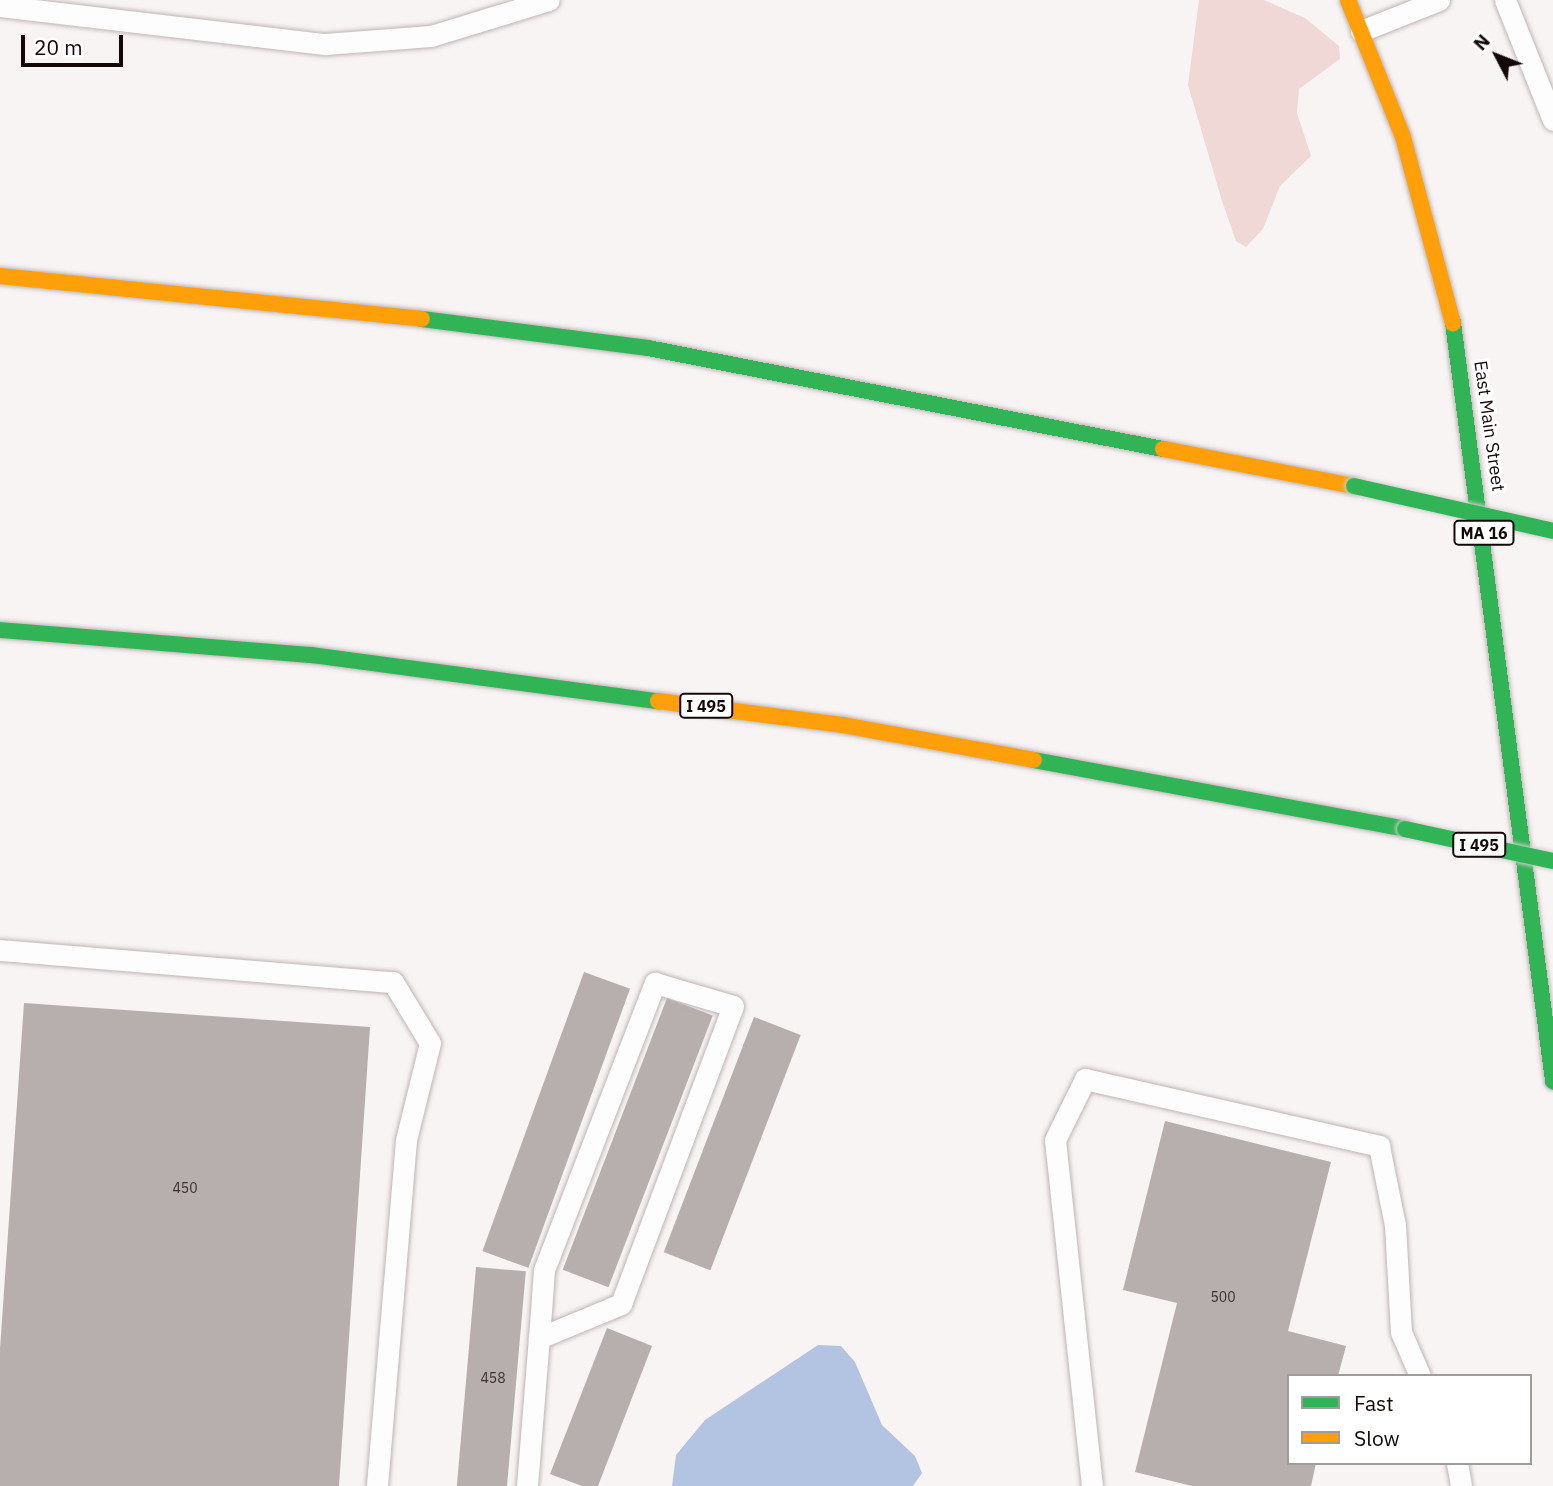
<!DOCTYPE html>
<style>
body{margin:0}
#map{position:relative;width:1553px;height:1486px;overflow:hidden;background:#f9f4f4;font-family:"IBM Plex Sans",sans-serif}
div>[style]{position:absolute}
.green>*{inset:0;background:#f0d8d7}
.water>*{inset:0;background:#b3c4e3}
.building>*{inset:0;background:#b7aeae;transform-origin:0 0}
.roads{filter:drop-shadow(0 0 2px #bfb5b5) drop-shadow(0 0 2px #bfb5b5)}
.lane>*{height:21px;margin:-10.5px;padding:0 10.5px;transform-origin:10.5px;border-radius:10.5px;background:#fefdfd}
.fast>*{height:16px;margin:-8px;padding:0 8px;transform-origin:8px;border-radius:8px;background:#30b455}
.slow>*{height:16px;margin:-8px;padding:0 8px;transform-origin:8px;border-radius:8px;background:#ff9f0a}
.bridges{filter:drop-shadow(0 0 2px #d2cece) drop-shadow(0 0 2px #d2cece)}
.fast-bridge>*{height:16px;margin:-8px;padding:0 8px;transform-origin:8px;border-radius:8px;background:#30b455}
span{translate:-50% -50%;white-space:nowrap;text-align:center;line-height:1.15;-webkit-text-stroke:6px #fff;paint-order:stroke}
.number-label{font-size:14px;color:#3c3131}
.number-label span{-webkit-text-stroke-width:0}
.shield-label span{padding:2px 5px;background:#fff;border:2px solid;border-radius:5px;-webkit-text-stroke-width:0}
.shield-label{font-size:16px;color:#130707;font-weight:700}
.street-label{font-size:18px;color:#130707}
.legend{position:absolute;left:1287px;top:1374px;width:245px;height:91px;box-sizing:border-box;background:#fff;border:2px solid #a19c9c;margin:0;padding:9px 12px;list-style:none;font-size:21px;color:#130707}
.legend li{display:flex;align-items:center;gap:14px;height:35px}
.legend b{width:35px;border:2px solid #a19c9c}
.north{position:absolute;left:1462px;top:21px;width:70px;height:70px;-webkit-text-stroke:5px #fff;paint-order:stroke;rotate:312deg;font-size:19px;font-weight:700;line-height:28px;text-align:center;color:#130707}
.north::after{content:'';display:block;margin:auto;width:24px;height:32px;background:#130707;clip-path:polygon(50% 0,100% 100%,50% 72%,0 100%)}
.scale{position:absolute;left:21px;top:35px;width:102px;height:32px;box-sizing:border-box;border:4px solid #130707;border-top:0;padding-left:9px;font-size:21px;line-height:24px;white-space:nowrap;color:#130707;-webkit-text-stroke:5px #fff;paint-order:stroke}
</style>
<div id="map">
<div class="green">
<i style="clip-path:polygon(1199px 0,1264px 0,1305px 18px,1339px 46px,1340px 59px,1299px 89px,1297px 113px,1311px 156px,1280px 186px,1263px 229px,1246px 247px,1236px 241px,1222px 201px,1188px 85px)"></i>
</div>
<div class="water">
<i style="clip-path:polygon(818px 1345px,841px 1346px,855px 1362px,882px 1425px,915px 1456px,922px 1473px,913px 1486px,672px 1486px,676px 1455px,705px 1420px)"></i>
</div>
<div class="building">
<i style="left:584px;top:972px;width:49px;height:297px;rotate:20deg"></i>
<i style="left:667px;top:998px;width:49px;height:291px;rotate:21deg"></i>
<i style="clip-path:polygon(24px 1003px,370px 1027px,339px 1486px,0 1486px,0 1349px)"></i>
<i style="left:754px;top:1017px;width:50px;height:252px;rotate:21deg"></i>
<i style="clip-path:polygon(1165px 1121px,1331px 1162px,1288px 1331px,1346px 1346px,1338px 1376px,1289px 1376px,1289px 1463px,1316px 1463px,1311px 1486px,1192px 1486px,1135px 1472px,1177px 1303px,1123px 1290px)"></i>
<i style="left:476px;top:1267px;width:50px;height:220px;rotate:5deg"></i>
<i style="clip-path:polygon(607px 1328px,652px 1346px,598px 1486px,582px 1486px,550px 1474px)"></i>
</div>
<div class="roads">
<div class="lane">
<i style="left:1505px;top:0;width:129px;rotate:68.2deg"></i>
<i style="left:0;top:6px;width:327px;rotate:6.7deg"></i>
<i style="left:325px;top:44px;width:106px;rotate:-4.3deg"></i>
<i style="left:431px;top:36px;width:123px;rotate:-17deg"></i>
<i style="left:1361px;top:31px;width:84px;rotate:-21.7deg"></i>
<i style="left:0;top:950px;width:394px;rotate:4.7deg"></i>
<i style="left:393px;top:982px;width:71px;rotate:58.8deg"></i>
<i style="left:430px;top:1043px;width:100px;rotate:103.9deg"></i>
<i style="left:406px;top:1140px;width:347px;rotate:94.8deg"></i>
<i style="left:1457px;top:1463px;width:23px;rotate:80deg"></i>
<i style="left:527px;top:1486px;width:148px;rotate:-85.4deg"></i>
<i style="left:539px;top:1338px;width:68px;rotate:-85.8deg"></i>
<i style="left:544px;top:1270px;width:308px;rotate:-68.9deg"></i>
<i style="left:655px;top:983px;width:81px;rotate:16.4deg"></i>
<i style="left:733px;top:1006px;width:318px;rotate:110.6deg"></i>
<i style="left:621px;top:1304px;width:89px;rotate:157.5deg"></i>
<i style="left:1092px;top:1486px;width:348px;rotate:-96.1deg"></i>
<i style="left:1055px;top:1140px;width:68px;rotate:-63.8deg"></i>
<i style="left:1085px;top:1079px;width:302px;rotate:12.8deg"></i>
<i style="left:1379px;top:1146px;width:81px;rotate:78.6deg"></i>
<i style="left:1395px;top:1225px;width:107px;rotate:86.8deg"></i>
<i style="left:1401px;top:1332px;width:48px;rotate:66.6deg"></i>
</div>
<div class="fast">
<i style="left:422px;top:319px;width:228px;rotate:7.3deg"></i>
<i style="left:648px;top:348px;width:525px;rotate:11.1deg"></i>
<i style="left:1453px;top:323px;width:765px;rotate:82.48deg"></i>
<i style="left:0;top:630px;width:312px;rotate:4.6deg"></i>
<i style="left:311px;top:655px;width:350px;rotate:7.6deg"></i>
<i style="left:1034px;top:760px;width:377px;rotate:10.5deg"></i>
</div>
<div class="slow">
<i style="left:1348px;top:0;width:148px;rotate:68.1deg"></i>
<i style="left:1403px;top:137px;width:193px;rotate:75deg"></i>
<i style="left:0;top:276px;width:424px;rotate:5.8deg"></i>
<i style="left:1163px;top:449px;width:195px;rotate:11deg"></i>
<i style="left:658px;top:701px;width:187px;rotate:7.4deg"></i>
<i style="left:843px;top:725px;width:194px;rotate:10.4deg"></i>
</div>
</div>
<div class="bridges">
<div class="fast-bridge">
<i style="left:1354px;top:486px;width:204px;rotate:12.7deg"></i>
<i style="left:1405px;top:829px;width:151px;rotate:12.2deg"></i>
</div>
</div>
<div class="number-label">
<span style="left:185px;top:1188px">450</span>
<span style="left:1223px;top:1297px">500</span>
<span style="left:493px;top:1378px">458</span>
</div>
<div class="shield-label">
<span style="left:1484px;top:533px">MA 16</span>
<span style="left:706px;top:706px">I 495</span>
<span style="left:1479px;top:845px">I 495</span>
</div>
<div class="street-label">
<span style="left:1489px;top:426px;rotate:82deg">East Main Street</span>
</div>
<ul class="legend">
<li><b style="height:9px;background:#30b455"></b>Fast</li>
<li><b style="height:9px;background:#ff9f0a"></b>Slow</li>
</ul>
<div class="north">N</div>
<div class="scale">20 m</div>
</div>
